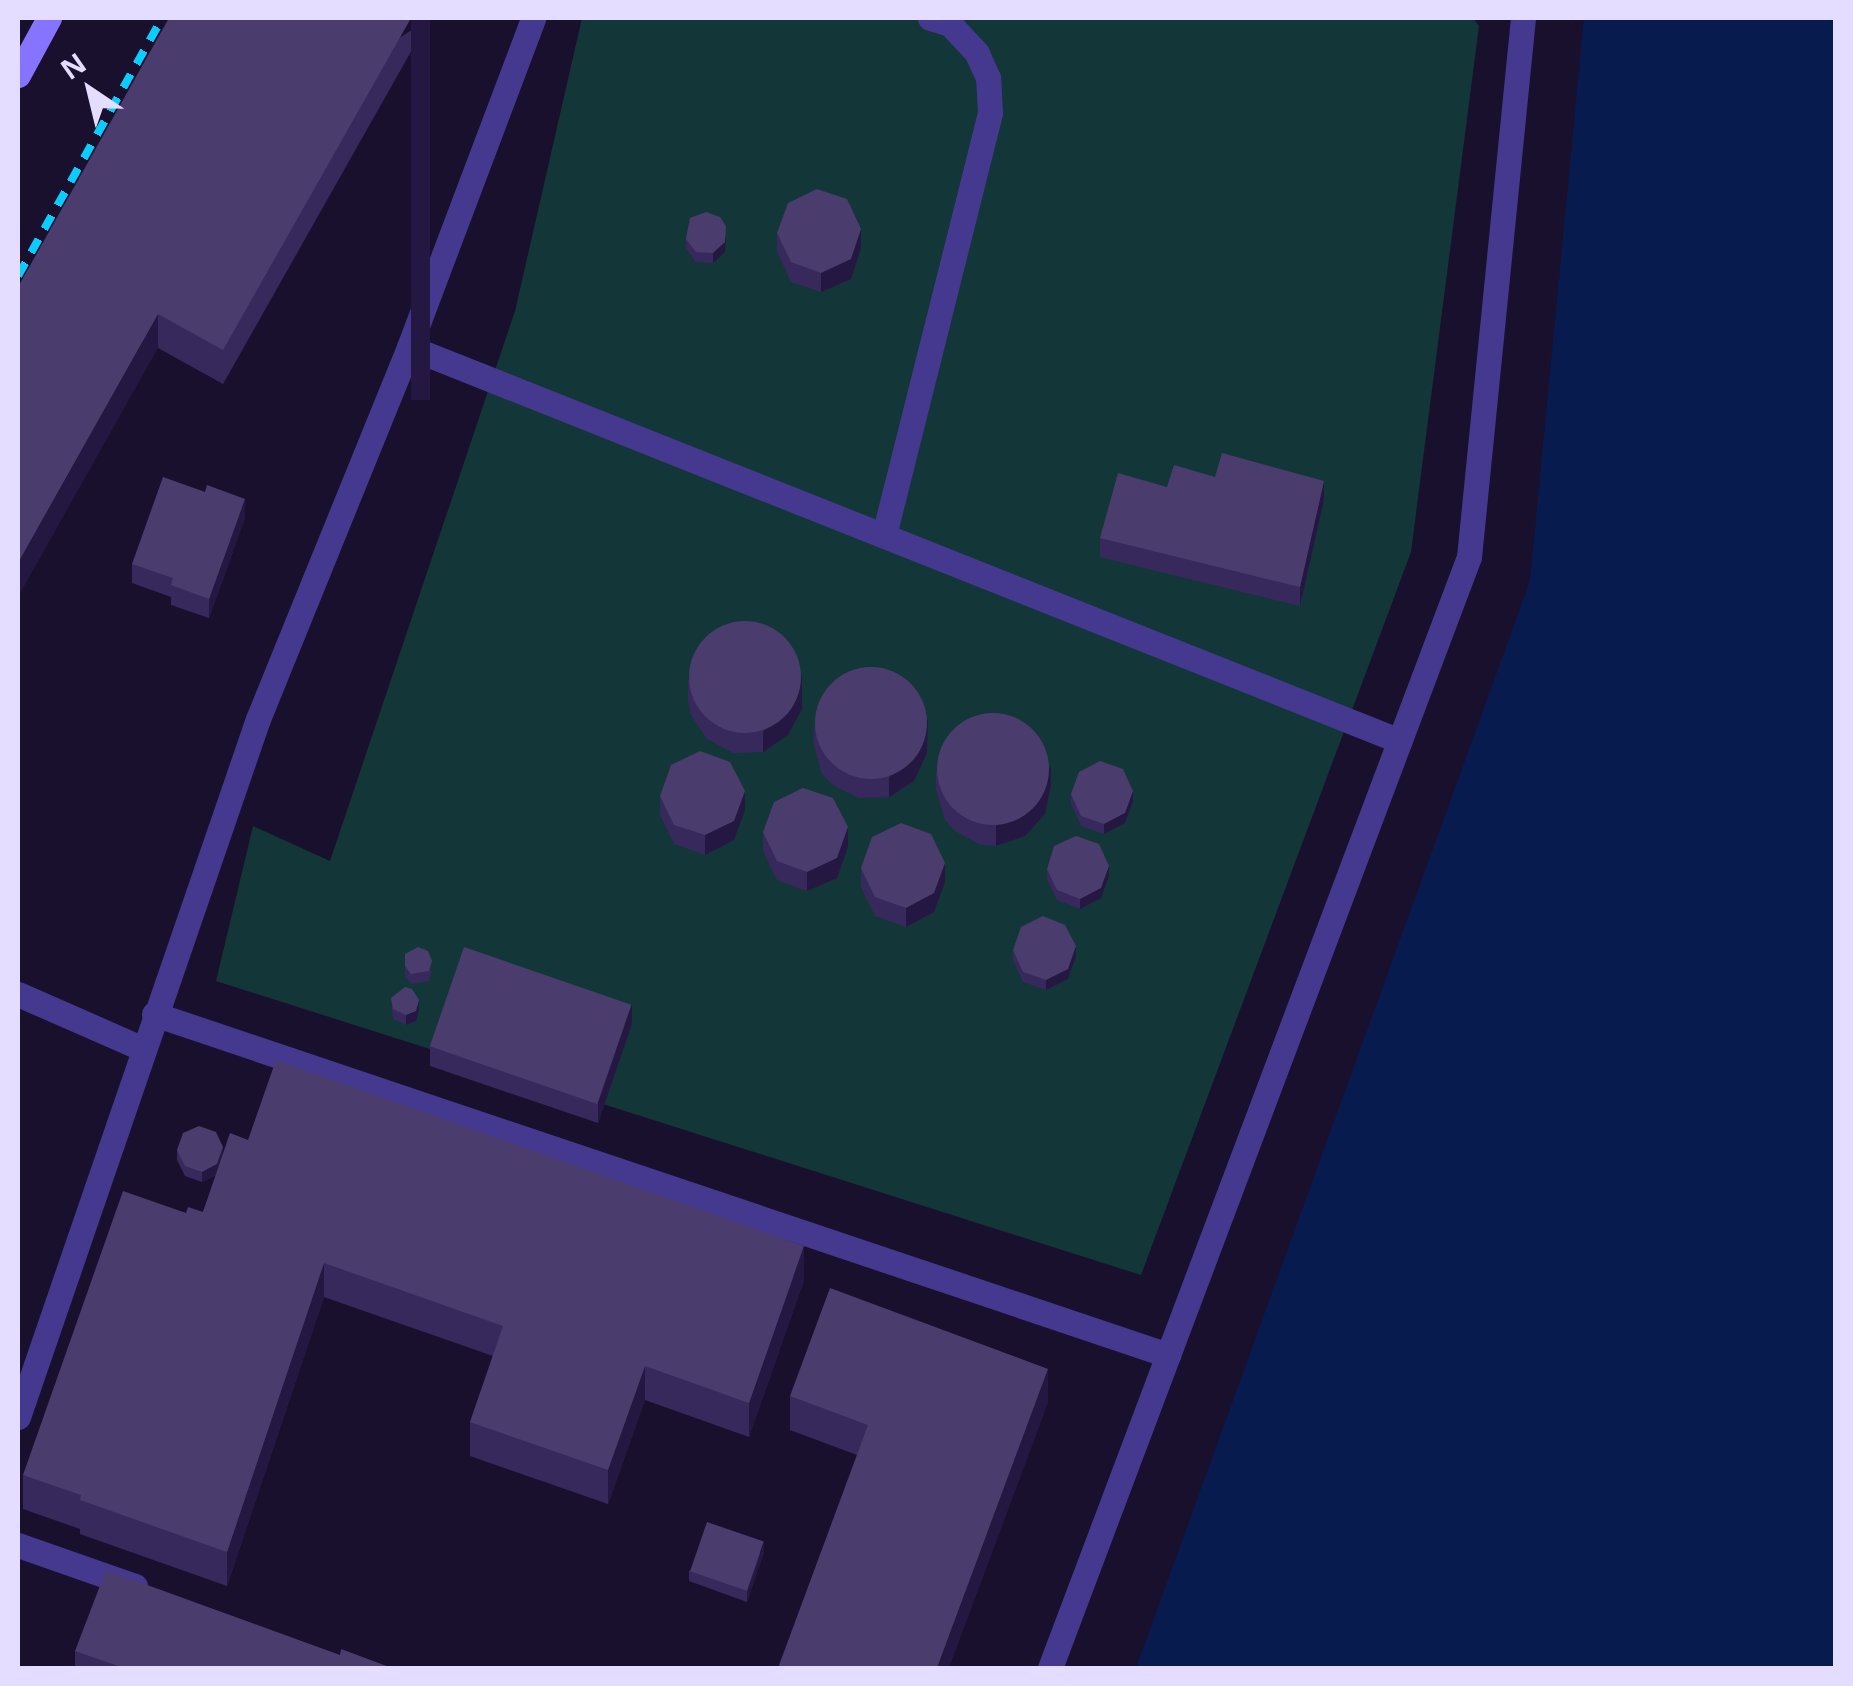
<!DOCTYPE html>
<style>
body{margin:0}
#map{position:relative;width:1853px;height:1686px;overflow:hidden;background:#19102e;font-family:"Open Sans",sans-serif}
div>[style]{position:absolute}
.green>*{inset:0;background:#133638}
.water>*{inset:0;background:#081b4f}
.lane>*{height:25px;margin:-12.5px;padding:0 12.5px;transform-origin:12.5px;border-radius:12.5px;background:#45398f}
.secondary>*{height:25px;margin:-12.5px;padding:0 12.5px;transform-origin:12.5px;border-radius:12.5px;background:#8674ff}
.rail>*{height:8px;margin-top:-4px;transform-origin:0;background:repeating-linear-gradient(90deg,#09cdff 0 15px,transparent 0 27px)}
.wall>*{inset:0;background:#38295c}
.shaded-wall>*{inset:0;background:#241742;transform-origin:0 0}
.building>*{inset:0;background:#4b3c6e;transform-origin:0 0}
.round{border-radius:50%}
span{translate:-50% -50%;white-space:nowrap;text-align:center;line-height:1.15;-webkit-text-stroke:9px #19102e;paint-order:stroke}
.frame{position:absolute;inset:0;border:20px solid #e5ddff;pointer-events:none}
.north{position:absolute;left:40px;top:40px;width:100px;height:100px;-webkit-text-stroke:8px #19102e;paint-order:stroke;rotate:325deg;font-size:28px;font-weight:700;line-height:40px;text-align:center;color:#e5ddff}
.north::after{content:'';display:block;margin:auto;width:35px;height:45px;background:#e5ddff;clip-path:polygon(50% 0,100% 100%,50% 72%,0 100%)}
</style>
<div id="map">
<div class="green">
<i style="clip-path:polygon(582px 18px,1473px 18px,1479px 26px,1411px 552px,1141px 1275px,216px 981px,253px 826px,330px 861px,515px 311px)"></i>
</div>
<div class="water">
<i style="clip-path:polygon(1584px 18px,1835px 18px,1835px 1668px,1136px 1668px,1530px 581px)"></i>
</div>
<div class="lane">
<i style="left:409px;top:347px;width:1066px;rotate:21.68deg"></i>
<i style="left:884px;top:535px;width:435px;rotate:-75.9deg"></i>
<i style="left:990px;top:113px;width:35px;rotate:-93deg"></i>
<i style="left:988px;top:78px;width:27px;rotate:-114deg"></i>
<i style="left:977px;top:53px;width:40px;rotate:-133deg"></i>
<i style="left:950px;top:24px;width:21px;rotate:-163deg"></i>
<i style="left:18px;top:994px;width:134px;rotate:23.7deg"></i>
<i style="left:154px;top:1014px;width:1070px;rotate:18.59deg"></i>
<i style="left:18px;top:1417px;width:738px;rotate:-71.03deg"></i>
<i style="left:258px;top:719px;width:401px;rotate:-67.9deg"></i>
<i style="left:409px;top:347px;width:352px;rotate:-69.3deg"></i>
<i style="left:18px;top:1545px;width:124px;rotate:19.3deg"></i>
<i style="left:1050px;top:1668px;width:1187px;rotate:-69.34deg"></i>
<i style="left:1469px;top:557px;width:542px;rotate:-84.28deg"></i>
</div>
<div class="secondary">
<i style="left:18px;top:75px;width:65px;rotate:-61.5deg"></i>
</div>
<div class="rail">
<i style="left:18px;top:276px;width:295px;rotate:-60.8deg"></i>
</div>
<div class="wall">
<i style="clip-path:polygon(430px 18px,223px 384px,158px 348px,18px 287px)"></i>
<i style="clip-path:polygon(777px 233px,861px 248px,851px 279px,821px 292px,791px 282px,777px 252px)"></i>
<i style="clip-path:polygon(686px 239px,725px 252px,713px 263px,696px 262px,686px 249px)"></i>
<i style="clip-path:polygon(1215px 477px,1324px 500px,1300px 606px,1100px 557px,1100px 538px)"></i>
<i style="clip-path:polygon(205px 492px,245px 518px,209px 618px,171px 605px,171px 597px,132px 583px,132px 564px)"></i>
<i style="clip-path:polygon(688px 680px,802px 709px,788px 735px,763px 752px,733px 753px,707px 739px,691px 715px,688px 700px)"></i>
<i style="clip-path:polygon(814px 726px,928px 739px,927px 753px,914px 781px,889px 797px,859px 798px,833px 785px,822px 774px,814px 745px)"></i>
<i style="clip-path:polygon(936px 771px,1051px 785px,1045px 814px,1025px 836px,996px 846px,981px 845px,955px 831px,945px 820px,936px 790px)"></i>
<i style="clip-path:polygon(1071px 794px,1133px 801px,1125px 823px,1104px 834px,1081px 826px,1071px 804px)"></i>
<i style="clip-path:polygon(660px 796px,745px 810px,734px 840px,705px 855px,674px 844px,660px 815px)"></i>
<i style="clip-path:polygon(763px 832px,848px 847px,837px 878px,807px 891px,777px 880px,763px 851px)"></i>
<i style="clip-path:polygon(861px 868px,945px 882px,934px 912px,906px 927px,875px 916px,861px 887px)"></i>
<i style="clip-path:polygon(1047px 869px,1109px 876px,1101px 898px,1080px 909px,1057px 900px,1047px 879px)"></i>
<i style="clip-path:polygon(1013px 950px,1076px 956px,1068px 979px,1046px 990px,1023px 982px,1013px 960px)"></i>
<i style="clip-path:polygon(405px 954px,432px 971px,429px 981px,411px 984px,405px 976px)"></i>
<i style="clip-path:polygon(391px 998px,419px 1010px,416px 1021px,406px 1025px,393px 1019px)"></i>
<i style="clip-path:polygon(632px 1024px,598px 1123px,430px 1066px,430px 1046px)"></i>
<i style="clip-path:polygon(248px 1140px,804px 1280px,749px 1437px,645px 1400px,608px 1504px,470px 1456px,470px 1422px,493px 1356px,324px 1297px,227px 1586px,80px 1534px,80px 1529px,23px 1509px,23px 1475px,186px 1213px,203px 1212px,216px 1175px,202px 1182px,185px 1176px,177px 1160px,177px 1150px,223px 1154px)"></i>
<i style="clip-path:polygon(790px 1396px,1048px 1403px,857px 1455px,790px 1430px)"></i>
<i style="clip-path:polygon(764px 1552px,747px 1602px,689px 1581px,689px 1571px)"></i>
<i style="clip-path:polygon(75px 1651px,340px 1655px,392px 1668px,75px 1668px)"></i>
</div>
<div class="shaded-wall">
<i style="left:411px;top:18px;width:19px;height:382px"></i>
<i style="clip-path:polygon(861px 229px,861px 248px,851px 279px,821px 292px,821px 273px)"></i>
<i style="clip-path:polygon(726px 237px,725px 252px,713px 263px,713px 253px)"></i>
<i style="clip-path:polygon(158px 314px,158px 348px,18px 597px,18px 563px)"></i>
<i style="clip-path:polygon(1324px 481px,1324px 500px,1300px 606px,1300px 587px)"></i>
<i style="clip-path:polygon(245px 499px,245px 518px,209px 618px,209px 599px)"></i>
<i style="clip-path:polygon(802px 674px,802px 709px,788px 735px,763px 752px,763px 732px)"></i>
<i style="clip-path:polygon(928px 719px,927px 753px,914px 781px,889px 797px,889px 778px)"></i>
<i style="clip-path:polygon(1051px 766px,1051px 785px,1045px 814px,1025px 836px,996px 846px,996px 826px)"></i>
<i style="clip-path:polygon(745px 791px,745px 810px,734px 840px,705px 855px,705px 835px)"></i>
<i style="clip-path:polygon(1133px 791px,1133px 801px,1125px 823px,1104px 834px,1104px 824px)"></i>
<i style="clip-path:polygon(848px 827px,848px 847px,837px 878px,807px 891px,807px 872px)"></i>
<i style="clip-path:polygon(945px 863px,945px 882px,934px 912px,906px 927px,906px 908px)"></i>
<i style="clip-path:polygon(1109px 866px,1109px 876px,1101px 898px,1080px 909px,1080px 899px)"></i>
<i style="clip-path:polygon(1076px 946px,1076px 956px,1068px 979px,1046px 990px,1046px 980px)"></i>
<i style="clip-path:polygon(419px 1000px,419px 1010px,416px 1021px,406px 1025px,406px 1015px)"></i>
<i style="clip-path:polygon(632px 1004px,632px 1024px,598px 1123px,598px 1103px)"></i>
<i style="clip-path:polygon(223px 1147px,223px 1157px,217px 1174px,202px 1182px,202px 1172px)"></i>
<i style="clip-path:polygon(804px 1246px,804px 1280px,749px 1437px,749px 1403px)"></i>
<i style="clip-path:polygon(324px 1263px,324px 1297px,227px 1586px,227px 1552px)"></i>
<i style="clip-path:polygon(645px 1366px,645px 1400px,608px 1504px,608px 1470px)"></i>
<i style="clip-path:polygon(1048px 1369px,1048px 1403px,949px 1668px,937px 1668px)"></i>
<i style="clip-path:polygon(764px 1542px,764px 1552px,747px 1602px,747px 1592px)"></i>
</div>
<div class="building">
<i style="clip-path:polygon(169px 18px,411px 18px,223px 350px,158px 314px,18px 563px,18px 287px)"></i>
<i style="clip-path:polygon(817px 189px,847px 199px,861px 229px,851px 259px,821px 273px,791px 262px,777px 233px,788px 203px)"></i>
<i style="clip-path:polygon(706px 212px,720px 217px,726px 226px,725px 242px,713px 253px,696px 252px,686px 239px,690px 218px)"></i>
<i style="clip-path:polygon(1222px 453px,1324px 481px,1300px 587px,1100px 538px,1118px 473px,1167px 487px,1174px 465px,1215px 477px)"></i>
<i style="clip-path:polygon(163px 477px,205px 492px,207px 485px,245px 499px,209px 599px,171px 585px,173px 578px,132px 564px)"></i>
<i class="round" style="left:689px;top:621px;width:112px;height:112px"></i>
<i class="round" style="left:815px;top:667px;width:112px;height:112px"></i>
<i class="round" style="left:937px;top:713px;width:112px;height:112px"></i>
<i style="clip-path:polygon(700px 751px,730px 762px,745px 791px,734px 821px,705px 835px,674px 825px,660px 796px,671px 765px)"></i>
<i style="clip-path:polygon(1100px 761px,1123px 769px,1133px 791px,1125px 813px,1104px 824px,1081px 816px,1071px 794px,1079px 772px)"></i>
<i style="clip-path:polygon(803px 788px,833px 798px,848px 827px,837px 858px,807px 872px,777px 861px,763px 832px,774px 802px)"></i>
<i style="clip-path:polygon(901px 823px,931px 834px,945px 863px,934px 893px,906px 908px,875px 897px,861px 868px,872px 837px)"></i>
<i style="clip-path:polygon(1076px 836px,1099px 844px,1109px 866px,1101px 888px,1080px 899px,1057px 890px,1047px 869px,1054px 846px)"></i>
<i style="clip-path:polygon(1043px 916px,1065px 925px,1076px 946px,1068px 969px,1046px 980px,1023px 972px,1013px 950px,1021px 927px)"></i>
<i style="clip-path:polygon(418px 947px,428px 951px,432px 961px,429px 971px,411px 974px,405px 966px,405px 954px)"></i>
<i style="left:464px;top:947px;width:177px;height:105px;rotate:19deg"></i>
<i style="clip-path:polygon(405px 987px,412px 989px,419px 1000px,416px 1011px,406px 1015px,393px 1009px,391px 998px)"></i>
<i style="clip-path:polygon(276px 1060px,804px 1246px,749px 1403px,645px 1366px,608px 1470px,470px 1422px,503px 1326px,324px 1263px,227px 1552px,80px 1500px,81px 1495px,23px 1475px,123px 1191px,186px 1213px,188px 1207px,203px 1212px,230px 1133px,248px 1140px)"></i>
<i style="clip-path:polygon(199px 1126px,216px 1132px,223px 1147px,217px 1164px,202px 1172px,185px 1166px,177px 1150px,183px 1133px)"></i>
<i style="clip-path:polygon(830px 1288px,1048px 1369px,937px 1668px,778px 1668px,868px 1425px,790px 1396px)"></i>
<i style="left:707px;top:1522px;width:60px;height:52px;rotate:19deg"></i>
<i style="clip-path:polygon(106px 1570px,340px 1655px,341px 1649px,392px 1668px,124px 1668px,75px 1651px)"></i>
</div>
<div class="frame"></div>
<div class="north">N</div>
</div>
